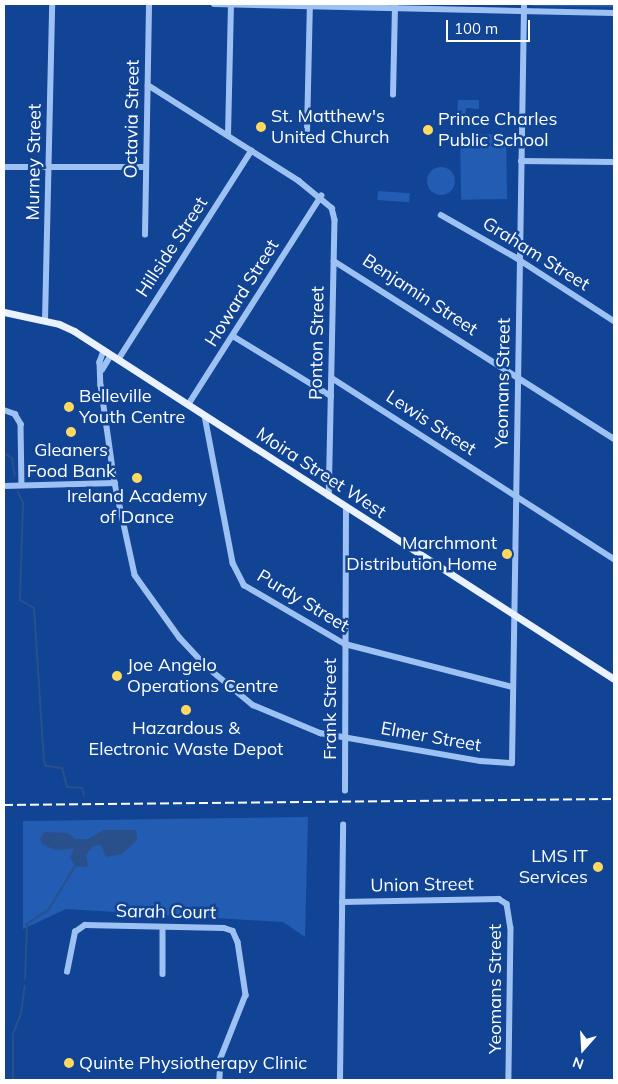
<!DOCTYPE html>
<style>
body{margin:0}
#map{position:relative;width:618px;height:1084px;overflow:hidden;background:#114494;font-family:Mulish,sans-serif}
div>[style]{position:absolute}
.green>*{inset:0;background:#225db3;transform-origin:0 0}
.round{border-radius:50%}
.water>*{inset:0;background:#2a508c}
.stream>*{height:2px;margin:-1px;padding:0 1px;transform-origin:1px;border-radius:1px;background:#2a508c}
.minor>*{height:5.5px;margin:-2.75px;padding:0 2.75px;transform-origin:2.75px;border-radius:2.75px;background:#9ec1f3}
.major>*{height:7px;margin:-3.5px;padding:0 3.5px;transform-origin:3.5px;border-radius:3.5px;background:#eaf2ff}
.rail>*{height:2px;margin-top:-1px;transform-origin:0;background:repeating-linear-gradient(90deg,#fff 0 9px,transparent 0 13px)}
.dots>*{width:14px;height:14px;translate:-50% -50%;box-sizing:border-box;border:2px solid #114494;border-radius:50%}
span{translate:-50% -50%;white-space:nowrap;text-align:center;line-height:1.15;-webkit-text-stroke:5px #114494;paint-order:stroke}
.poi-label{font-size:18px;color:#fff}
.left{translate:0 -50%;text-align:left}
.right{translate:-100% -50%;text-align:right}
.street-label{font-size:18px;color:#fff}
.frame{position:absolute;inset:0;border:5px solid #fff;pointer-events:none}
.north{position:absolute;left:558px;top:1024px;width:50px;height:50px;-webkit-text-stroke:4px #114494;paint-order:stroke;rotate:199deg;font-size:14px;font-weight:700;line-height:20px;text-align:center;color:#fff}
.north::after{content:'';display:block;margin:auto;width:18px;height:22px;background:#fff;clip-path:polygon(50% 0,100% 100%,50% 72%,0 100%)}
.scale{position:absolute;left:446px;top:20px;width:84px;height:22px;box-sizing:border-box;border:2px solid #fff;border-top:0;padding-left:6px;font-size:15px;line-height:18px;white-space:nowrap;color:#fff;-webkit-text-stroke:4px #114494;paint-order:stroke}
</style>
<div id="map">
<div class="green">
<i style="clip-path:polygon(532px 4px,614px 4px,614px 7px,532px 6px)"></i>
<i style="clip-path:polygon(458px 100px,479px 100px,479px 109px,466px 108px,465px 118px,457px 117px)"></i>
<i style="left:506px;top:134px;width:65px;height:46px;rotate:89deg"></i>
<i class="round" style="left:427px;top:167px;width:28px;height:28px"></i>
<i style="left:378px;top:191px;width:32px;height:9px;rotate:4deg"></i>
<i style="clip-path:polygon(308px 817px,305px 937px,283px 922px,66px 909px,23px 929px,23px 821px)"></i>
</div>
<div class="water">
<i style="clip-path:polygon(103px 830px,136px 830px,137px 840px,122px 854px,106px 857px,101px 845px,93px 846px,86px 855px,88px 865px,85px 867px,75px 866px,70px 857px,74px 849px,55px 850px,42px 844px,40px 839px,44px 832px,68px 833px,75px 839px,88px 839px)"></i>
</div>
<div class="stream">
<i style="left:4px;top:453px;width:9px;rotate:32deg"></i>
<i style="left:12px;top:458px;width:18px;rotate:81deg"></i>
<i style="left:18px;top:492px;width:12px;rotate:66deg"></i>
<i style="left:23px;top:503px;width:97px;rotate:91.8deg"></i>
<i style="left:20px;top:600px;width:16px;rotate:30deg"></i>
<i style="left:34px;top:608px;width:153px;rotate:86.3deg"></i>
<i style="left:44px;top:761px;width:5px;rotate:68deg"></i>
<i style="left:46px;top:766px;width:16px;rotate:7deg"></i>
<i style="left:62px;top:768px;width:20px;rotate:75deg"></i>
<i style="left:67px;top:787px;width:15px;rotate:4deg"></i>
<i style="left:82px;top:788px;width:7px;rotate:74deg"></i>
<i style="left:25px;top:979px;width:55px;rotate:-87.9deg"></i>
<i style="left:27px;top:924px;width:27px;rotate:-34deg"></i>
<i style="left:49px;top:909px;width:50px;rotate:-58.8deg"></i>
<i style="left:13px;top:1080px;width:46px;rotate:-90deg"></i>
<i style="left:13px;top:1034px;width:22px;rotate:-69deg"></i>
<i style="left:21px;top:1013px;width:27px;rotate:-82deg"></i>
</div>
<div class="minor">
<i style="left:214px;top:4px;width:400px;rotate:1.3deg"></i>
<i style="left:148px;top:85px;width:179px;rotate:32.4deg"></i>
<i style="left:299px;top:181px;width:43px;rotate:39.3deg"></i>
<i style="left:332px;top:208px;width:12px;rotate:76deg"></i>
<i style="left:335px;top:220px;width:276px;rotate:91.2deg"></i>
<i style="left:393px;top:95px;width:89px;rotate:-88.7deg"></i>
<i style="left:307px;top:132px;width:128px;rotate:-88.7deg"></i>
<i style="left:228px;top:136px;width:132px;rotate:-88.7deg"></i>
<i style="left:521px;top:161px;width:93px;rotate:0.6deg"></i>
<i style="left:4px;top:167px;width:142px"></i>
<i style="left:441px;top:215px;width:85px;rotate:29.6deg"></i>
<i style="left:515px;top:257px;width:118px;rotate:32.9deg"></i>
<i style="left:145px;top:235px;width:231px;rotate:-89deg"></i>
<i style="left:334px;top:261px;width:332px;rotate:32.4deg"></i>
<i style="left:45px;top:321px;width:317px;rotate:-88.7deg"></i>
<i style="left:233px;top:336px;width:115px;rotate:31.5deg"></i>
<i style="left:104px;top:351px;width:12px;rotate:110deg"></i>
<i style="left:100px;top:362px;width:23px;rotate:88deg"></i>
<i style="left:101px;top:385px;width:99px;rotate:81.9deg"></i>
<i style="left:115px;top:483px;width:94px;rotate:77.7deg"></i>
<i style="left:135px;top:575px;width:77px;rotate:54.5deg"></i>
<i style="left:180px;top:638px;width:38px;rotate:47deg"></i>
<i style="left:206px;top:666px;width:61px;rotate:39.7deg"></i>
<i style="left:253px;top:705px;width:73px;rotate:22.7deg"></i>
<i style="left:320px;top:733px;width:163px;rotate:9.9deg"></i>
<i style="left:481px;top:761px;width:31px;rotate:4deg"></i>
<i style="left:512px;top:763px;width:759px;rotate:-89.09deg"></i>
<i style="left:118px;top:360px;width:248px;rotate:-57.5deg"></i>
<i style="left:102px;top:370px;width:17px;rotate:-59deg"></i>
<i style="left:332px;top:378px;width:335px;rotate:32.7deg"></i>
<i style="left:188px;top:405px;width:248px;rotate:-57.5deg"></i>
<i style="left:4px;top:410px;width:12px;rotate:20deg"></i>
<i style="left:15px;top:414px;width:12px;rotate:59deg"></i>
<i style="left:21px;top:424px;width:61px;rotate:89.1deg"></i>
<i style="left:205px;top:416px;width:150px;rotate:79.2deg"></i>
<i style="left:233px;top:563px;width:25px;rotate:63deg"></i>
<i style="left:244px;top:585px;width:117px;rotate:30.3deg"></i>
<i style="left:345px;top:644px;width:173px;rotate:14.4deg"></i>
<i style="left:4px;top:486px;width:111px;rotate:-1.5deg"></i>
<i style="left:345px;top:791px;width:283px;rotate:-89.8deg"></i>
<i style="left:342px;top:902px;width:157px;rotate:-1.1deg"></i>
<i style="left:499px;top:899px;width:9px;rotate:32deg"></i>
<i style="left:507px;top:904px;width:24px;rotate:81deg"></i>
<i style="left:511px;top:928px;width:152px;rotate:90.8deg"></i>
<i style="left:163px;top:928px;width:46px;rotate:90deg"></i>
<i style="left:67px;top:972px;width:41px;rotate:-78.7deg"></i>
<i style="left:75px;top:932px;width:12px;rotate:-35deg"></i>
<i style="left:85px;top:925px;width:139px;rotate:1.2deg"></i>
<i style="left:224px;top:928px;width:9px;rotate:18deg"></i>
<i style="left:233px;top:931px;width:12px;rotate:66deg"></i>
<i style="left:238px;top:942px;width:54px;rotate:81.4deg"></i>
<i style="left:246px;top:995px;width:68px;rotate:111.6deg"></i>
<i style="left:221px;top:1058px;width:22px;rotate:93deg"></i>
<i style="left:340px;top:1080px;width:255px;rotate:-89.3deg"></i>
</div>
<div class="major">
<i style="left:4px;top:312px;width:56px;rotate:12.3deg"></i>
<i style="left:59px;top:324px;width:17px;rotate:25deg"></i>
<i style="left:74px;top:331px;width:642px;rotate:32.8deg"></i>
</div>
<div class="rail">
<i style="left:4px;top:805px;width:610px;rotate:-0.56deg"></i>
</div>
<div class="dots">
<i style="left:261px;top:127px;background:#ffd860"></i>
<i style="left:428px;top:130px;background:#ffd860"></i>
<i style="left:69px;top:407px;background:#ffd860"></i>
<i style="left:71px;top:432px;background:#ffd860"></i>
<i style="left:137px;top:478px;background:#ffd860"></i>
<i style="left:507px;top:554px;background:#ffd860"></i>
<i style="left:117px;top:676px;background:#ffd860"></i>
<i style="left:186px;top:710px;background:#ffd860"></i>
<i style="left:598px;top:867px;background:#ffd860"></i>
<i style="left:69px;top:1063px;background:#ffd860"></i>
</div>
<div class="poi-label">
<span class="left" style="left:271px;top:127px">St. Matthew's<br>United Church</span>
<span class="left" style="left:438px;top:130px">Prince Charles<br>Public School</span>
<span class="left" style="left:79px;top:407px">Belleville<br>Youth Centre</span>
<span style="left:71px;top:461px">Gleaners<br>Food Bank</span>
<span style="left:137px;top:507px">Ireland Academy<br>of Dance</span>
<span class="right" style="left:497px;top:554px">Marchmont<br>Distribution Home</span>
<span class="left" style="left:127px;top:676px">Joe Angelo<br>Operations Centre</span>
<span style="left:186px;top:739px">Hazardous &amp;<br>Electronic Waste Depot</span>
<span class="right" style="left:588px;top:867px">LMS IT<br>Services</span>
<span class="left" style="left:79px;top:1063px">Quinte Physiotherapy Clinic</span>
</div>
<div class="street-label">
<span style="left:132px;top:119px;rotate:-89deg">Octavia Street</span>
<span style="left:34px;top:162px;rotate:-89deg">Murney Street</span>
<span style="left:172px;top:247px;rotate:-57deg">Hillside Street</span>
<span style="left:536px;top:254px;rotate:32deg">Graham Street</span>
<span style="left:242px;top:293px;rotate:-58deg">Howard Street</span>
<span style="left:420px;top:295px;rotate:33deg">Benjamin Street</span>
<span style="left:317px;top:343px;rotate:-89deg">Ponton Street</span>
<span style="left:503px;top:383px;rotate:-89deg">Yeomans Street</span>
<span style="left:431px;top:423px;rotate:33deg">Lewis Street</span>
<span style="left:321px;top:473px;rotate:33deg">Moira Street West</span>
<span style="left:303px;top:601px;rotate:31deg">Purdy Street</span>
<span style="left:330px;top:709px;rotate:-90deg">Frank Street</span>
<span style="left:431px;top:737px;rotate:10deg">Elmer Street</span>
<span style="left:422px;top:885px;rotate:-1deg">Union Street</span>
<span style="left:166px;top:912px;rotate:1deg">Sarah Court</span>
<span style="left:495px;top:989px;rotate:-90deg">Yeomans Street</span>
</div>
<div class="frame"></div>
<div class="north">N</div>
<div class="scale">100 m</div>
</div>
